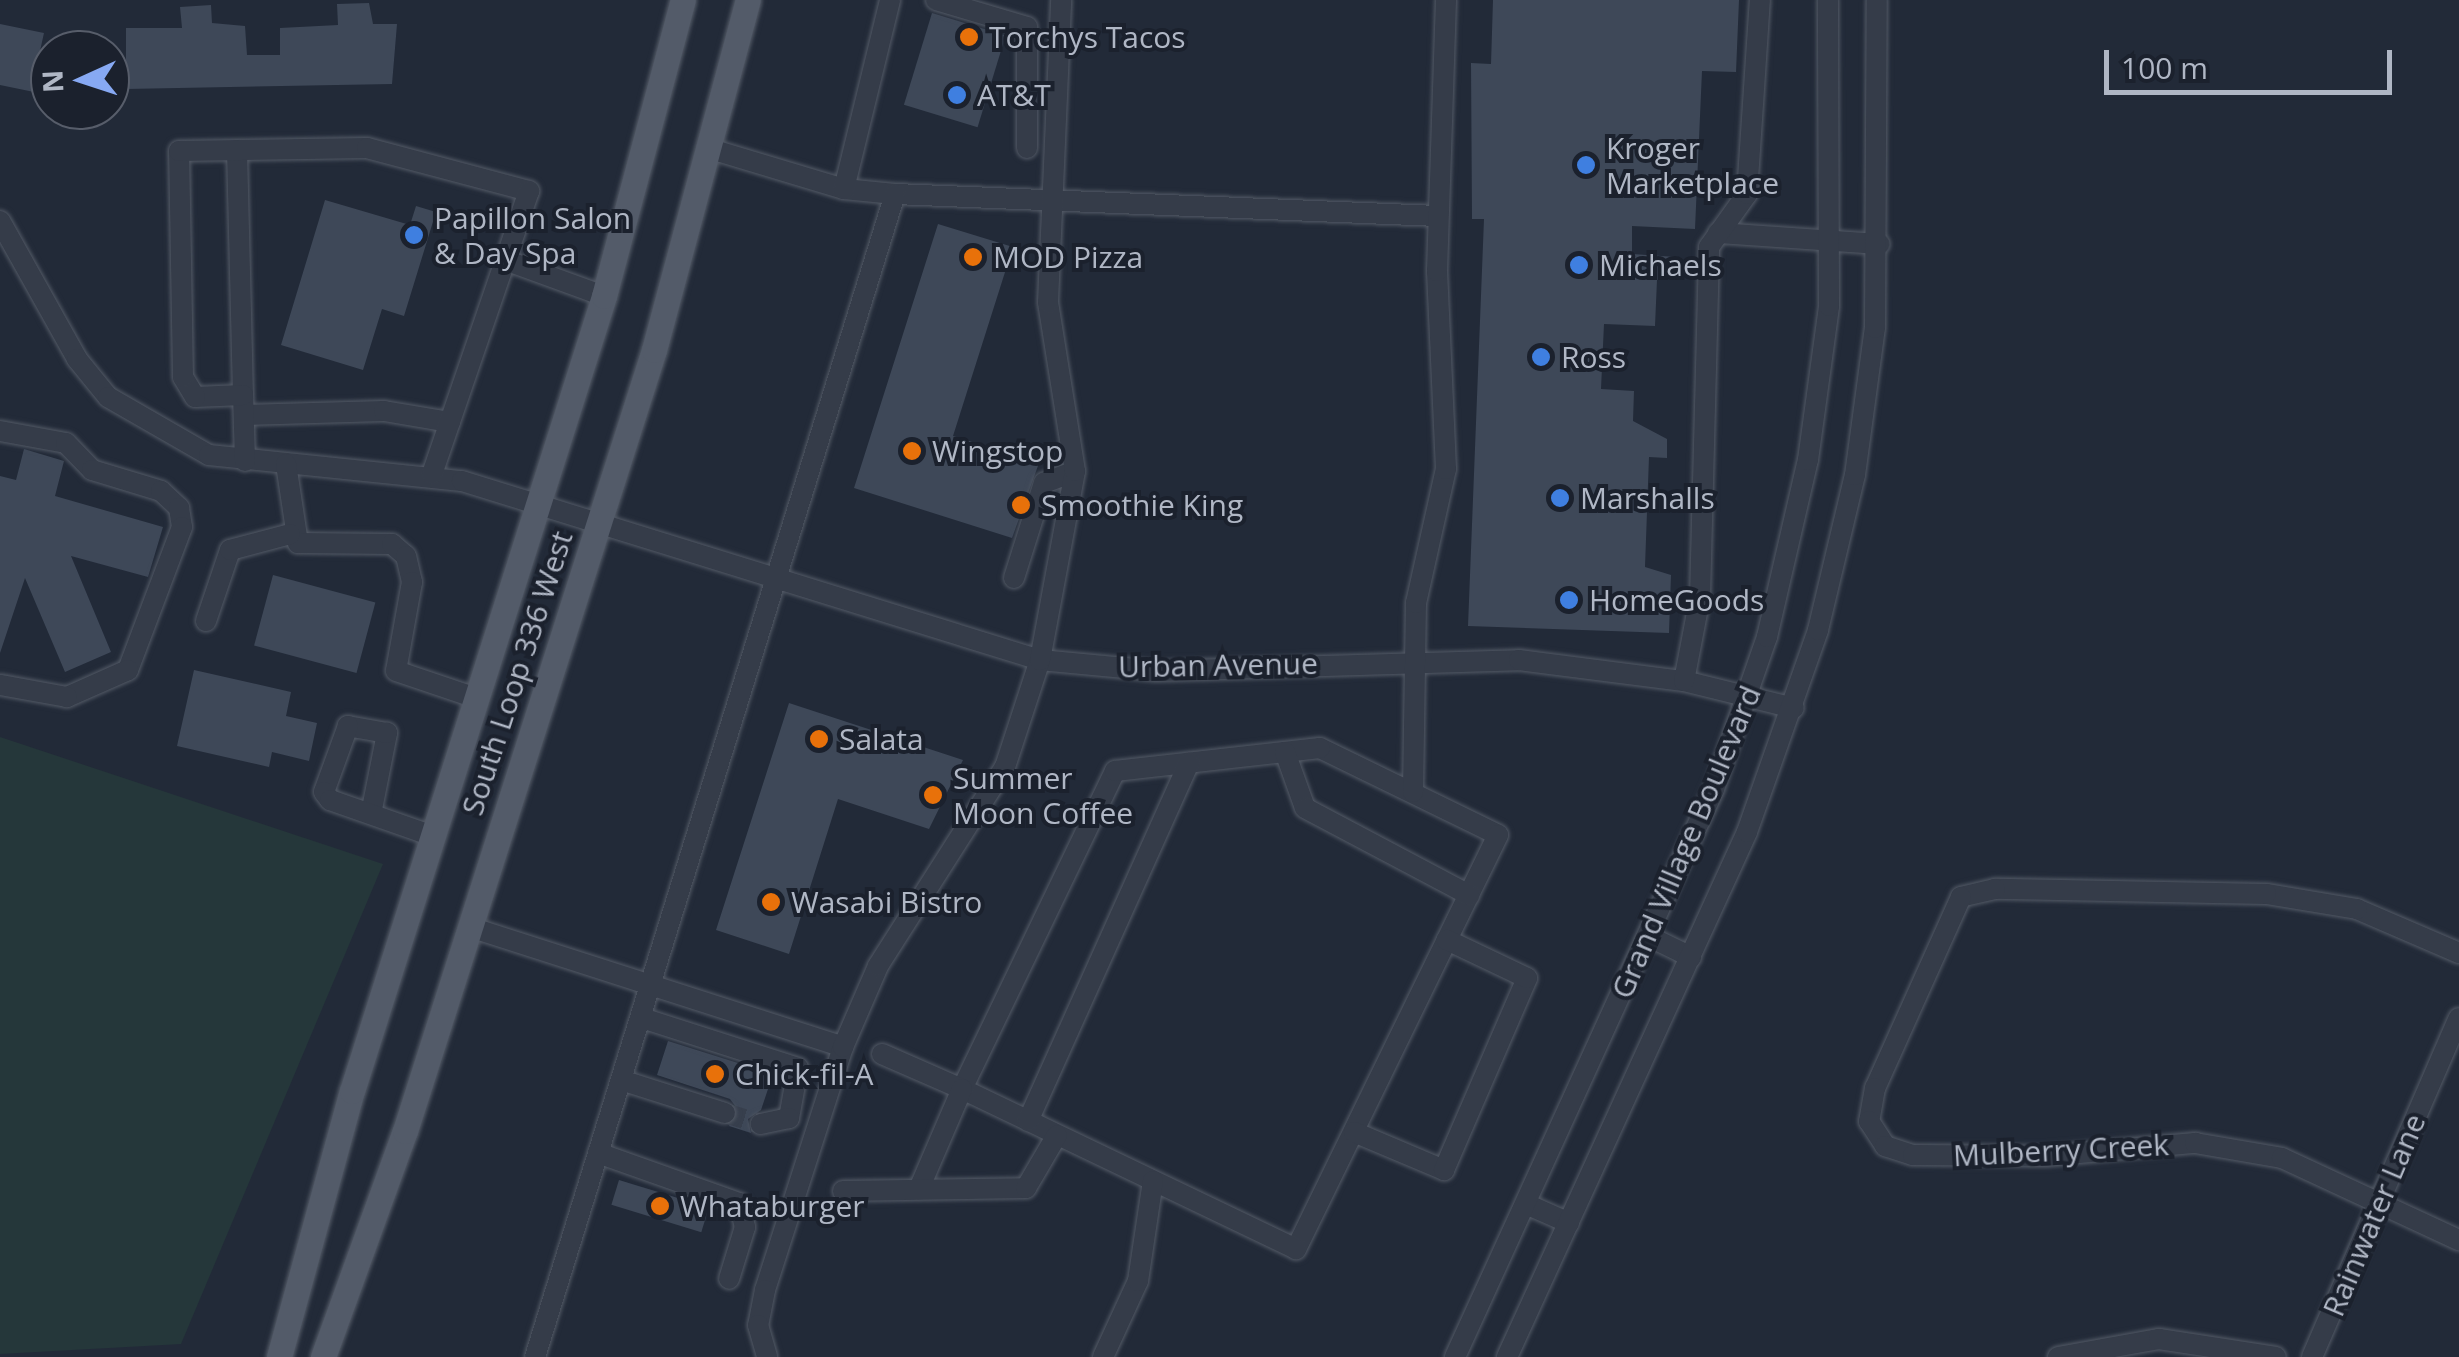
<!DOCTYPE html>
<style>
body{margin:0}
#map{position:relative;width:2459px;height:1357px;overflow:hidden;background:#222a38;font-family:"Open Sans",sans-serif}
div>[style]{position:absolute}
.green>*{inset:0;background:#25373a}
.building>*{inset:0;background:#3e4858;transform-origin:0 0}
.minor-tunnel>*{height:20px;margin-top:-10px;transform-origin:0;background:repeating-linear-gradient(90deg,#373f4d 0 20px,transparent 0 30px)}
.roads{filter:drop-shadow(0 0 2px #535a66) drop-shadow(0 0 2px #535a66)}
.minor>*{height:20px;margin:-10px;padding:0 10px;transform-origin:10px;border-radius:10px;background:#353c49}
.major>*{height:25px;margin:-12.5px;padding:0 12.5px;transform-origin:12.5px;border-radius:12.5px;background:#535b69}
.dots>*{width:28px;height:28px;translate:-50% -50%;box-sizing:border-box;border:5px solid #1b212d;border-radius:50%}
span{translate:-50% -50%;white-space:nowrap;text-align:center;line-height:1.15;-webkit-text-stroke:8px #1b212d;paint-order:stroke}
.poi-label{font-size:30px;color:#b0b7c5}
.left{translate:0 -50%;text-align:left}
.street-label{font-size:30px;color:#b0b7c5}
.north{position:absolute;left:30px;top:30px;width:100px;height:100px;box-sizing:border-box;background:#1b212d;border:2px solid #575d6a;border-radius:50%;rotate:267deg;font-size:28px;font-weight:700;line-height:40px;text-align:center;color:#b0b7c5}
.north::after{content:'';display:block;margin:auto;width:35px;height:45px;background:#87a9f3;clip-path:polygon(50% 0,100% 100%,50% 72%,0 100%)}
.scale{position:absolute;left:2104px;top:50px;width:288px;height:45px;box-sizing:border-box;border:5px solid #b0b7c5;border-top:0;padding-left:12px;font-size:30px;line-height:35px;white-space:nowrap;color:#b0b7c5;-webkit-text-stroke:8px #1b212d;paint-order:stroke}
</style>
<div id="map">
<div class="green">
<i style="clip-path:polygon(0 737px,383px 864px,181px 1344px,0 1354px)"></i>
</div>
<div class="building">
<i style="clip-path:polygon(1493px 0,1739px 0,1736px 72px,1702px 71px,1695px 229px,1632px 226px,1632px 254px,1676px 257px,1675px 274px,1657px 280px,1655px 326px,1604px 324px,1601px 389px,1634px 391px,1633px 421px,1667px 439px,1667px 458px,1649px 457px,1645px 567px,1671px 575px,1669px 633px,1468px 626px,1484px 219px,1472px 219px,1471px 63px,1491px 64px)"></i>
<i style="clip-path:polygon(369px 3px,373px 24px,397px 24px,392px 84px,126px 89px,126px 28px,182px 28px,180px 7px,211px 5px,212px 23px,245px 26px,247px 55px,280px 55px,280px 28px,338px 25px,337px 4px)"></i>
<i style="left:932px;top:13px;width:77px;height:96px;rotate:17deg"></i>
<i style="clip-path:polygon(0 24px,44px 33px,38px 60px,50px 62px,34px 92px,0 85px)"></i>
<i style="clip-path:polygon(325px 200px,410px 225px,416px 206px,436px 212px,404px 316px,382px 309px,363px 370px,281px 345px)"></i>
<i style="clip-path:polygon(938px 224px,1013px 247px,953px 436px,1039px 463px,1012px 538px,854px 488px)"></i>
<i style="clip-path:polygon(24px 449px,64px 461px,55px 496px,163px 527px,148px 577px,71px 556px,111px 652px,65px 672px,25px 578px,0 653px,0 476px,16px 480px)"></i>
<i style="left:273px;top:575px;width:106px;height:73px;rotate:15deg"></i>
<i style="clip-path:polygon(194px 670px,291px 692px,286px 716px,317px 723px,309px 761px,272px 752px,269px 767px,177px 746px)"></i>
<i style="clip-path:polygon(789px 703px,963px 760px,929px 829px,838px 799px,789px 954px,716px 930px)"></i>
<i style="clip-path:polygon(668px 1041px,773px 1074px,761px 1110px,748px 1119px,751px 1133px,729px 1126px,739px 1111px,730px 1099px,657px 1075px)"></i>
<i style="left:619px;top:1180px;width:94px;height:26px;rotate:17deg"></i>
</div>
<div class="minor-tunnel">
<i style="left:725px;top:1113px;width:38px;rotate:17deg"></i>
</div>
<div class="roads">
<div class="minor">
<i style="left:936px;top:0;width:95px;rotate:16.5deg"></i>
<i style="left:1027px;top:27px;width:121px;rotate:90deg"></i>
<i style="left:237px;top:150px;width:245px;rotate:88.6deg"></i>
<i style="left:714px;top:150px;width:136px;rotate:16.7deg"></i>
<i style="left:844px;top:189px;width:51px;rotate:5.6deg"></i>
<i style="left:895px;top:194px;width:543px;rotate:2.32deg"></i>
<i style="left:844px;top:189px;width:195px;rotate:-76.3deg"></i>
<i style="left:0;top:221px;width:158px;rotate:60.8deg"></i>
<i style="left:77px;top:359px;width:49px;rotate:50.8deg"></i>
<i style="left:108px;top:397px;width:116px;rotate:29.9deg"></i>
<i style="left:209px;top:455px;width:254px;rotate:5.9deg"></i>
<i style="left:462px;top:481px;width:605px;rotate:17.21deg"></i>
<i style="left:1040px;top:660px;width:117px;rotate:5.4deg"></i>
<i style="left:1156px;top:671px;width:363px;rotate:-1.7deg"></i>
<i style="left:1519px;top:660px;width:166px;rotate:7.3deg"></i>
<i style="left:1684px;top:681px;width:113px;rotate:13.8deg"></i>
<i style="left:1718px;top:233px;width:162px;rotate:3.9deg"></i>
<i style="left:505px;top:260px;width:105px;rotate:20deg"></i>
<i style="left:244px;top:415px;width:140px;rotate:-1.6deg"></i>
<i style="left:384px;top:411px;width:67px;rotate:9.5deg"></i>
<i style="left:0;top:431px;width:67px;rotate:10.3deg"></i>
<i style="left:66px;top:443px;width:37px;rotate:46deg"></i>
<i style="left:92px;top:470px;width:72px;rotate:16.9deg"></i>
<i style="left:161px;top:491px;width:25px;rotate:43deg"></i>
<i style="left:179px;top:508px;width:19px;rotate:81deg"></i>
<i style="left:182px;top:527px;width:153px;rotate:110.7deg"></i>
<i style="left:128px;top:670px;width:67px;rotate:156.1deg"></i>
<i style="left:67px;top:697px;width:68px;rotate:-169.8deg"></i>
<i style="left:245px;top:461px;width:66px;rotate:-91.7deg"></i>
<i style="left:243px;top:395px;width:48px;rotate:177.6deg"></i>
<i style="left:195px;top:397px;width:23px;rotate:-121deg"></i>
<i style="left:183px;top:377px;width:226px;rotate:-91deg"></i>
<i style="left:179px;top:151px;width:188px;rotate:-0.9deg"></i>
<i style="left:367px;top:148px;width:168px;rotate:14.9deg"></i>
<i style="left:529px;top:191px;width:299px;rotate:108.9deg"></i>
<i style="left:286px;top:464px;width:80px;rotate:81.4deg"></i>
<i style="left:298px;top:543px;width:94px;rotate:0.6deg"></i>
<i style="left:392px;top:544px;width:18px;rotate:41deg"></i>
<i style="left:406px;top:556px;width:27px;rotate:77deg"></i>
<i style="left:412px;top:582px;width:90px;rotate:100.2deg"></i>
<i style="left:396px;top:671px;width:84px;rotate:18.6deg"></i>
<i style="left:1014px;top:578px;width:100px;rotate:-72.5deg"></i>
<i style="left:1044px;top:483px;width:33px;rotate:-21deg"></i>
<i style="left:206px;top:621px;width:75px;rotate:-71.3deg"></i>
<i style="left:230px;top:550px;width:62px;rotate:-14.9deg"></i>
<i style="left:1684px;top:681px;width:86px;rotate:-79.2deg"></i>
<i style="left:1700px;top:597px;width:350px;rotate:-88.5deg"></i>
<i style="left:1709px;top:247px;width:65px;rotate:-54.4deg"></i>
<i style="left:1747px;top:194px;width:194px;rotate:-86.2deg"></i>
<i style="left:1320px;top:748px;width:198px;rotate:26deg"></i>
<i style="left:1498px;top:835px;width:461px;rotate:116deg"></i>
<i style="left:1296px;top:1249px;width:370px;rotate:-154.4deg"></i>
<i style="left:962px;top:1089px;width:353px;rotate:-64.3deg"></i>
<i style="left:1115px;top:771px;width:206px;rotate:-6.4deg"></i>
<i style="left:1285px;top:752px;width:59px;rotate:70.3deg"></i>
<i style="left:1305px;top:808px;width:186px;rotate:27.9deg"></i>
<i style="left:1413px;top:792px;width:189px;rotate:-89.1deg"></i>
<i style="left:1416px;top:603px;width:137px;rotate:-77.4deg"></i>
<i style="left:1446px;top:469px;width:198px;rotate:-92.6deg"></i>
<i style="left:1437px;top:271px;width:271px;rotate:-88.1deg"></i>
<i style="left:371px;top:814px;width:83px;rotate:-78.8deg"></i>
<i style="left:387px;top:733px;width:40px;rotate:-170deg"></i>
<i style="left:348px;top:726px;width:70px;rotate:110deg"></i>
<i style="left:324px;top:792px;width:10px;rotate:53deg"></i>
<i style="left:330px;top:800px;width:109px;rotate:19.3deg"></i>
<i style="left:470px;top:927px;width:392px;rotate:17.8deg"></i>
<i style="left:843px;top:1047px;width:255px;rotate:107.8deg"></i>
<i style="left:765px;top:1290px;width:36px;rotate:101deg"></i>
<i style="left:758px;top:1325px;width:33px;rotate:74deg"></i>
<i style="left:1648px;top:936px;width:48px;rotate:26deg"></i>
<i style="left:2459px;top:953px;width:111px;rotate:-156.7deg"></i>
<i style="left:2357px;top:909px;width:92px;rotate:-170.6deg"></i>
<i style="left:2266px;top:894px;width:271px;rotate:-178.9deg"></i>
<i style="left:1995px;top:889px;width:35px;rotate:167deg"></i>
<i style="left:1961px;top:897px;width:209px;rotate:114.2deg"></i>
<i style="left:1875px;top:1088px;width:34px;rotate:100deg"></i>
<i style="left:1869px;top:1121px;width:30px;rotate:57deg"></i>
<i style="left:1885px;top:1146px;width:29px;rotate:18deg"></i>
<i style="left:1913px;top:1155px;width:132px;rotate:0.4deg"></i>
<i style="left:2045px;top:1156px;width:151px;rotate:-5deg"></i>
<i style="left:2195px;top:1143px;width:88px;rotate:9.8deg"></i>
<i style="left:2282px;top:1158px;width:195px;rotate:24.9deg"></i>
<i style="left:642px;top:1018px;width:164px;rotate:17.8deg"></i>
<i style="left:798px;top:1068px;width:51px;rotate:100.2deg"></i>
<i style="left:789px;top:1118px;width:29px;rotate:168deg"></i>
<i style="left:843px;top:1047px;width:88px;rotate:-66.6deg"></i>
<i style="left:878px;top:966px;width:236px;rotate:-57.5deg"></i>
<i style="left:1005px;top:767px;width:113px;rotate:-71.9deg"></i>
<i style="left:1040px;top:660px;width:192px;rotate:-79.5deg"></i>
<i style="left:1075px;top:471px;width:171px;rotate:-99.1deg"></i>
<i style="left:1048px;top:302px;width:302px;rotate:-87.5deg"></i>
<i style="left:882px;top:1054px;width:87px;rotate:23.6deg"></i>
<i style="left:962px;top:1089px;width:109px;rotate:113.3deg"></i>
<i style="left:621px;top:1080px;width:109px;rotate:17.6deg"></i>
<i style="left:1028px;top:1121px;width:393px;rotate:-65.8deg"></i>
<i style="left:1354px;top:1132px;width:98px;rotate:22.9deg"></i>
<i style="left:1444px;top:1170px;width:209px;rotate:-66.6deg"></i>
<i style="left:1527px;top:978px;width:89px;rotate:-154.6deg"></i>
<i style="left:598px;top:1153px;width:150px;rotate:19.5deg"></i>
<i style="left:739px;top:1203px;width:25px;rotate:76deg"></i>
<i style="left:745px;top:1227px;width:54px;rotate:107.1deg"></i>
<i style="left:843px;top:1191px;width:183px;rotate:-0.9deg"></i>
<i style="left:1026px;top:1188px;width:61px;rotate:-59.7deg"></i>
<i style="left:1526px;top:1204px;width:47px;rotate:23.8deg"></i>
<i style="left:535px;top:1357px;width:1217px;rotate:-72.8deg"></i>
<i style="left:1103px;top:1357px;width:84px;rotate:-65.3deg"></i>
<i style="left:1138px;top:1281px;width:101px;rotate:-81.5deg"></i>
<i style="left:1455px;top:1357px;width:624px;rotate:-65.49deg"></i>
<i style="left:1714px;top:789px;width:161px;rotate:-70.8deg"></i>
<i style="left:1767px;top:637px;width:182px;rotate:-77deg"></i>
<i style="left:1808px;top:460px;width:155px;rotate:-82.2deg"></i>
<i style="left:1829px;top:306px;width:306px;rotate:-90.2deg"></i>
<i style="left:1507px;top:1357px;width:577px;rotate:-65.43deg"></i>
<i style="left:1747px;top:832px;width:214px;rotate:-70.6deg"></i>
<i style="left:1818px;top:630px;width:159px;rotate:-76.6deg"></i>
<i style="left:1855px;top:475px;width:148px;rotate:-82.3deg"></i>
<i style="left:1875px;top:328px;width:328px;rotate:-89.7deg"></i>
<i style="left:2058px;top:1357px;width:103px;rotate:-10.1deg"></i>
<i style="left:2159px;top:1339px;width:118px;rotate:8.7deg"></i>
<i style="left:2312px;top:1357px;width:369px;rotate:-66.6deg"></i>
</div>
<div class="major">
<i style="left:279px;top:1357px;width:276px;rotate:-74.7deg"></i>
<i style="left:352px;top:1091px;width:834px;rotate:-72.41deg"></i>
<i style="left:604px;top:296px;width:306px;rotate:-75.1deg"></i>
<i style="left:323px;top:1357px;width:240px;rotate:-70.1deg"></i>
<i style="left:405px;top:1131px;width:820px;rotate:-72.32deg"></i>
<i style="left:654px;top:350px;width:362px;rotate:-75deg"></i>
</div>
</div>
<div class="dots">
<i style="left:969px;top:37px;background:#e8710a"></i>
<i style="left:957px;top:95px;background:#3f7fe0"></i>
<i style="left:1586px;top:165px;background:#3f7fe0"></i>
<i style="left:414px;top:235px;background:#3f7fe0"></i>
<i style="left:973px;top:257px;background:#e8710a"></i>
<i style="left:1579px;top:265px;background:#3f7fe0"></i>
<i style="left:1541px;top:357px;background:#3f7fe0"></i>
<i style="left:912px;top:451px;background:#e8710a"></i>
<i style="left:1560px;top:498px;background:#3f7fe0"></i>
<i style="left:1021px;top:505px;background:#e8710a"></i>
<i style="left:1569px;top:600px;background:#3f7fe0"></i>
<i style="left:819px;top:739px;background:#e8710a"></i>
<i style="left:933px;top:795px;background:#e8710a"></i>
<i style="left:771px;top:902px;background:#e8710a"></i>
<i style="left:715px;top:1074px;background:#e8710a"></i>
<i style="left:660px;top:1206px;background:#e8710a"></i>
</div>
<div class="poi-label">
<span class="left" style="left:989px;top:37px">Torchys Tacos</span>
<span class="left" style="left:977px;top:95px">AT&amp;T</span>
<span class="left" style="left:1606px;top:165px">Kroger<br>Marketplace</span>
<span class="left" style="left:434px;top:235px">Papillon Salon<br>&amp; Day Spa</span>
<span class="left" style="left:993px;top:257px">MOD Pizza</span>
<span class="left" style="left:1599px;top:265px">Michaels</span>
<span class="left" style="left:1561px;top:357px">Ross</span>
<span class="left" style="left:932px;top:451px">Wingstop</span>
<span class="left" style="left:1580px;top:498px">Marshalls</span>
<span class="left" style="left:1041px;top:505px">Smoothie King</span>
<span class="left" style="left:1589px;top:600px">HomeGoods</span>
<span class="left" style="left:839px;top:739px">Salata</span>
<span class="left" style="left:953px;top:795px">Summer<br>Moon Coffee</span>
<span class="left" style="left:791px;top:902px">Wasabi Bistro</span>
<span class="left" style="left:735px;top:1074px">Chick-fil-A</span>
<span class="left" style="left:680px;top:1206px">Whataburger</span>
</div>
<div class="street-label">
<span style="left:1218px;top:665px;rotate:-1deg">Urban Avenue</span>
<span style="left:517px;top:673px;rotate:-72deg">South Loop 336 West</span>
<span style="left:1686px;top:842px;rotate:-67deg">Grand Village Boulevard</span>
<span style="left:2061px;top:1150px;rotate:-3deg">Mulberry Creek</span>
<span style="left:2374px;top:1215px;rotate:-67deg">Rainwater Lane</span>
</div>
<div class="north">N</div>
<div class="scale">100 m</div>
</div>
